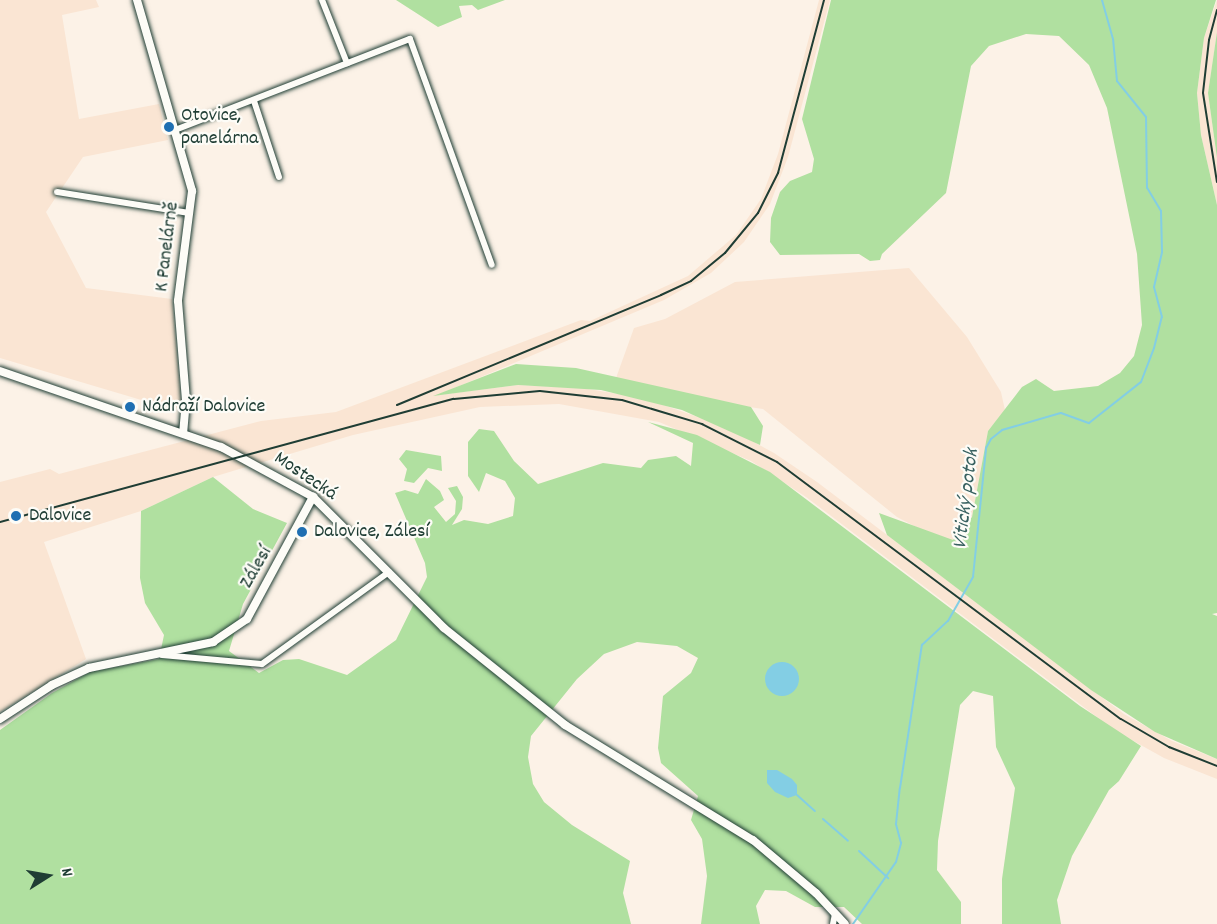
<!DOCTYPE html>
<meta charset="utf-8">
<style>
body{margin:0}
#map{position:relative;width:1217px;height:924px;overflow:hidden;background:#fcf2e7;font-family:Dekko,sans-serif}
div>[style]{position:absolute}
.built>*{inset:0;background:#fae5d3}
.green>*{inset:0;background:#b0e0a0}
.water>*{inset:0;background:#83cee4}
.round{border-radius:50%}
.stream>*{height:2px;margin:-1px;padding:0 1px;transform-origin:1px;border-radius:1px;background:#83cee4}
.roads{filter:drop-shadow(0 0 2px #1f3d34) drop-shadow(0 0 2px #1f3d34)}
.minor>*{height:6px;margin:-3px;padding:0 3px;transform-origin:3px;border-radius:3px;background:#fdfcf7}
.tertiary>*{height:8px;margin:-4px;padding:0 4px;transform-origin:4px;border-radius:4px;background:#fdfcf7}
.rail>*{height:2px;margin:-1px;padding:0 1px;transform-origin:1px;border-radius:1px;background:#1f3d34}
.dots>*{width:16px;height:16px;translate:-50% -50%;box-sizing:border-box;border:3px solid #fdfcf7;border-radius:50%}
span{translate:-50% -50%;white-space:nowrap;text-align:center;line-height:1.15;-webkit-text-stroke:4.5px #fdfcf7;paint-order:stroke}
.poi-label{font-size:20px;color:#1f3d34}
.left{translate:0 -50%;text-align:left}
.street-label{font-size:20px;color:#1f3d34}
.water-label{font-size:21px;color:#386160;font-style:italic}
.north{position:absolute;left:18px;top:846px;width:60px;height:60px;-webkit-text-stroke:4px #fdfcf7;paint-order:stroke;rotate:79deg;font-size:16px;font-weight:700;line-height:24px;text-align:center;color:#1f3d34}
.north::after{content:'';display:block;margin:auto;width:21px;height:27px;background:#1f3d34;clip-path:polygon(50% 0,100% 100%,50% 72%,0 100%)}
</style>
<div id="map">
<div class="built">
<i style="clip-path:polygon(0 0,96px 0,99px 7px,62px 15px,79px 119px,159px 104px,168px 140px,83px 157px,46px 212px,86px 288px,172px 299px,181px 402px,175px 410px,0 358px)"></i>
<i style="clip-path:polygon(819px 0,830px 0,788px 157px,770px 204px,744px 242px,711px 273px,664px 300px,438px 395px,518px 385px,582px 388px,643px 398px,724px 426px,774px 453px,817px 482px,1124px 714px,1172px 741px,1217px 759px,1217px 779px,1164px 758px,1114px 730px,806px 497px,751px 461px,659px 422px,559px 404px,480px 407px,353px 435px,213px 477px,141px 511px,44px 542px,86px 659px,0 712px,0 482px,50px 469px,59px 474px,261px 421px,336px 412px,581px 320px,590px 321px,688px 276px,736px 235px,761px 199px,778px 154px)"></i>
<i style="clip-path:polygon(1217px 0,1217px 32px,1208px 93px,1217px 158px,1217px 205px,1201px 135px,1197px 93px,1204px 38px)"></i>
<i style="clip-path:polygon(909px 268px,967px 337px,1001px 392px,1005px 410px,988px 431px,972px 517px,953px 540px,939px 539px,897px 517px,763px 409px,715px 402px,616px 378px,634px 328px,665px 319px,735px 282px)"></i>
</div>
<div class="green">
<i style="clip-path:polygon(396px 0,505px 0,478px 10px,472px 5px,459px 6px,462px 17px,438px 27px)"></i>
<i style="clip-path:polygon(831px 0,1216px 0,1204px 38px,1197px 93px,1201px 135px,1217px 205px,1217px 613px,1212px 614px,1217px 616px,1217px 759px,1155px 732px,1091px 690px,887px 535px,879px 513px,953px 540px,972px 517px,988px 431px,1022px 387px,1036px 379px,1054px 391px,1098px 386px,1120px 373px,1134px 356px,1142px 325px,1137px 254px,1107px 108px,1089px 65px,1059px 36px,1026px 34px,989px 46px,971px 66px,946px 193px,882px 254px,880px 260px,870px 261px,859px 254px,780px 255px,770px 242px,771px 218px,780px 192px,790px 181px,812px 172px,814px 159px,802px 119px)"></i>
<i style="clip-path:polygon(1217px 32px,1217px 158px,1208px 93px)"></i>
<i style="clip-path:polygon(516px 364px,576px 368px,751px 407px,763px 426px,760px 445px,682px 410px,601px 390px,518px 385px,433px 396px)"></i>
<i style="clip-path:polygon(648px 422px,697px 435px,770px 472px,1080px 706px,1141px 746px,1119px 781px,1109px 790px,1072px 856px,1057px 900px,1061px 924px,1002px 924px,1002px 879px,1015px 788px,996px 747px,993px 696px,973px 691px,960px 705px,938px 841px,937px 870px,961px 902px,961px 924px,862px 924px,844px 907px,815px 907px,786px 891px,765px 890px,756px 906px,760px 924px,701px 924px,707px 876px,702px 839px,691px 820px,698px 796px,661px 763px,658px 748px,663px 696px,691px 673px,698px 658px,677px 646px,637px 642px,604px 654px,577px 679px,531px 736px,528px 757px,533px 784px,544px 802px,572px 825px,630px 861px,623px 893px,631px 924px,0 924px,0 730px,52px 693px,90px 672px,159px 659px,164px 635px,145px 603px,140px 578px,141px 511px,213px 477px,253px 509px,287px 523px,243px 604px,229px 651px,259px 673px,283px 660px,299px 659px,347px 675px,396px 640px,427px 577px,425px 563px,395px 493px,405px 490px,418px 494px,426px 479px,440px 491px,444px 500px,434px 507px,446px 522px,455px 514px,456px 501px,448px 488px,457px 486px,463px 497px,462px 509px,452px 525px,464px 520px,488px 524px,513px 516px,515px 498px,505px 481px,486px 473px,479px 492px,468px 476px,468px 442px,479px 429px,494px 431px,514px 461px,538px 484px,603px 463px,641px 468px,648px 460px,676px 456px,691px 466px,693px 443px)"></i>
<i style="clip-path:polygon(406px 450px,441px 456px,442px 471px,428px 468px,414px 483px,404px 481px,407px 469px,399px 459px)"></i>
</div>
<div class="water">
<i class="round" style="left:765px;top:662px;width:34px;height:34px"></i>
<i style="clip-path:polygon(767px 770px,777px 770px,792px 779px,797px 785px,797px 795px,788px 798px,775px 792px,767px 783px)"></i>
</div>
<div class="stream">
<i style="left:797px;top:795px;width:24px;rotate:42deg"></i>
<i style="left:823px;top:819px;width:33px;rotate:41deg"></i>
<i style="left:859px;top:851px;width:40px;rotate:43deg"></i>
<i style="left:853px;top:924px;width:75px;rotate:-55.3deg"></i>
<i style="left:896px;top:862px;width:20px;rotate:-75deg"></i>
<i style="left:901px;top:843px;width:20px;rotate:-105deg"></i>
<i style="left:896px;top:824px;width:36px;rotate:-84deg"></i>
<i style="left:900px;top:788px;width:145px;rotate:-81.3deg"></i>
<i style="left:922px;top:645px;width:35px;rotate:-43deg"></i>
<i style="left:948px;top:621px;width:51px;rotate:-60.4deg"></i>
<i style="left:973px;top:577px;width:130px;rotate:-84.2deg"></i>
<i style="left:986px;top:448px;width:10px;rotate:-61deg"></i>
<i style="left:991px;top:439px;width:14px;rotate:-39deg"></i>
<i style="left:1002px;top:430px;width:61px;rotate:-16.1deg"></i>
<i style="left:1061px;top:413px;width:30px;rotate:20deg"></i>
<i style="left:1089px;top:423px;width:66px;rotate:-38.3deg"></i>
<i style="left:1141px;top:382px;width:36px;rotate:-69deg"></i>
<i style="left:1154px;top:348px;width:32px;rotate:-76deg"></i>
<i style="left:1162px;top:317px;width:31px;rotate:-105deg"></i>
<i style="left:1154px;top:287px;width:36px;rotate:-77deg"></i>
<i style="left:1162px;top:252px;width:41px;rotate:-91.4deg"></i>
<i style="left:1161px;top:211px;width:27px;rotate:-121deg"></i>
<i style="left:1147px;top:188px;width:71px;rotate:-90.8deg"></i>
<i style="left:1146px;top:117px;width:46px;rotate:-128.9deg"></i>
<i style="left:1117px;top:81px;width:42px;rotate:-95.4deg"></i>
<i style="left:1113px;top:39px;width:41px;rotate:-105.8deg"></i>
</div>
<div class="roads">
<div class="minor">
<i style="left:322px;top:0;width:68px;rotate:68.4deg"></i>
<i style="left:254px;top:101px;width:80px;rotate:71.8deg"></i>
<i style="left:175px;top:130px;width:252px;rotate:-21.2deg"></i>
<i style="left:410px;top:39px;width:240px;rotate:70.1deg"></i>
<i style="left:57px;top:192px;width:134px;rotate:9deg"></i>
<i style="left:162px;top:655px;width:100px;rotate:5.1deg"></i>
<i style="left:262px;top:664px;width:157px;rotate:-35.9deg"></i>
<i style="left:833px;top:924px;width:10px;rotate:-79deg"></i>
</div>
<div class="tertiary">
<i style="left:137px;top:0;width:199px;rotate:73.9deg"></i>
<i style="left:192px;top:191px;width:111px;rotate:97.3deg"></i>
<i style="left:178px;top:301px;width:99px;rotate:85.4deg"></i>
<i style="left:186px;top:400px;width:32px;rotate:95deg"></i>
<i style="left:0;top:371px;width:234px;rotate:19deg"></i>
<i style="left:221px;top:447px;width:105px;rotate:28.5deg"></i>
<i style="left:313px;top:497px;width:185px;rotate:45deg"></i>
<i style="left:444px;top:628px;width:155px;rotate:38.7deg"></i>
<i style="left:565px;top:725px;width:220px;rotate:31.5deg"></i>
<i style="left:753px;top:840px;width:82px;rotate:40.1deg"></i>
<i style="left:816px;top:893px;width:42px;rotate:46.9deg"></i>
<i style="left:0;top:719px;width:62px;rotate:-33.2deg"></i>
<i style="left:52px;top:685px;width:41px;rotate:-24.7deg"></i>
<i style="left:89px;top:668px;width:127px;rotate:-11.8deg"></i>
<i style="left:213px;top:642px;width:41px;rotate:-34.1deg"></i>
<i style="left:247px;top:619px;width:139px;rotate:-61.6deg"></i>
</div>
</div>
<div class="rail">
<i style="left:1217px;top:10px;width:31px;rotate:105deg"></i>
<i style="left:1209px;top:40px;width:53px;rotate:96.5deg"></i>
<i style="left:1203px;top:93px;width:90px;rotate:81.1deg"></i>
<i style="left:397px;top:405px;width:286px;rotate:-22.6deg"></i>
<i style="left:661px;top:295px;width:33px;rotate:-25deg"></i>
<i style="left:691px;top:281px;width:44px;rotate:-39.5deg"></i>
<i style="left:725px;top:253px;width:52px;rotate:-50.5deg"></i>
<i style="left:758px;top:213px;width:45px;rotate:-63.4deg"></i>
<i style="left:778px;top:173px;width:179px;rotate:-75.1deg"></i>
<i style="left:0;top:522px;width:470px;rotate:-15.2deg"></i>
<i style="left:454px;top:399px;width:86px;rotate:-5.3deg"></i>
<i style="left:540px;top:391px;width:82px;rotate:6.3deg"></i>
<i style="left:622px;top:400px;width:84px;rotate:16.7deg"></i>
<i style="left:702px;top:424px;width:84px;rotate:26.9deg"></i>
<i style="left:777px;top:462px;width:429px;rotate:36.8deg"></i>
<i style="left:1121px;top:719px;width:56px;rotate:30.3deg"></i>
<i style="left:1169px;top:747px;width:52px;rotate:21.6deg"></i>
</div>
<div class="dots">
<i style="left:169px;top:127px;background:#1f6fb2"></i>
<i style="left:130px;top:407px;background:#1f6fb2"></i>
<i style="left:16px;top:516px;background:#1f6fb2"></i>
<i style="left:302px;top:532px;background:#1f6fb2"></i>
</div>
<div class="poi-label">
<span class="left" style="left:181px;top:128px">Otovice,<br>panelárna</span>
<span class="left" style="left:142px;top:407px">Nádraží Dalovice</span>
<span class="left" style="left:29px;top:516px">Dalovice</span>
<span class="left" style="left:314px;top:532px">Dalovice, Zálesí</span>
</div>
<div class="street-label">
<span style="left:168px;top:247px;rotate:-83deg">K Panelárně</span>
<span style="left:305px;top:477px;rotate:34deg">Mostecká</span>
<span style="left:257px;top:568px;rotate:-60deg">Zálesí</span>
</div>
<div class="water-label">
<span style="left:967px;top:499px;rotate:-83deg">Vitický potok</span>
</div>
<div class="north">N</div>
</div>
